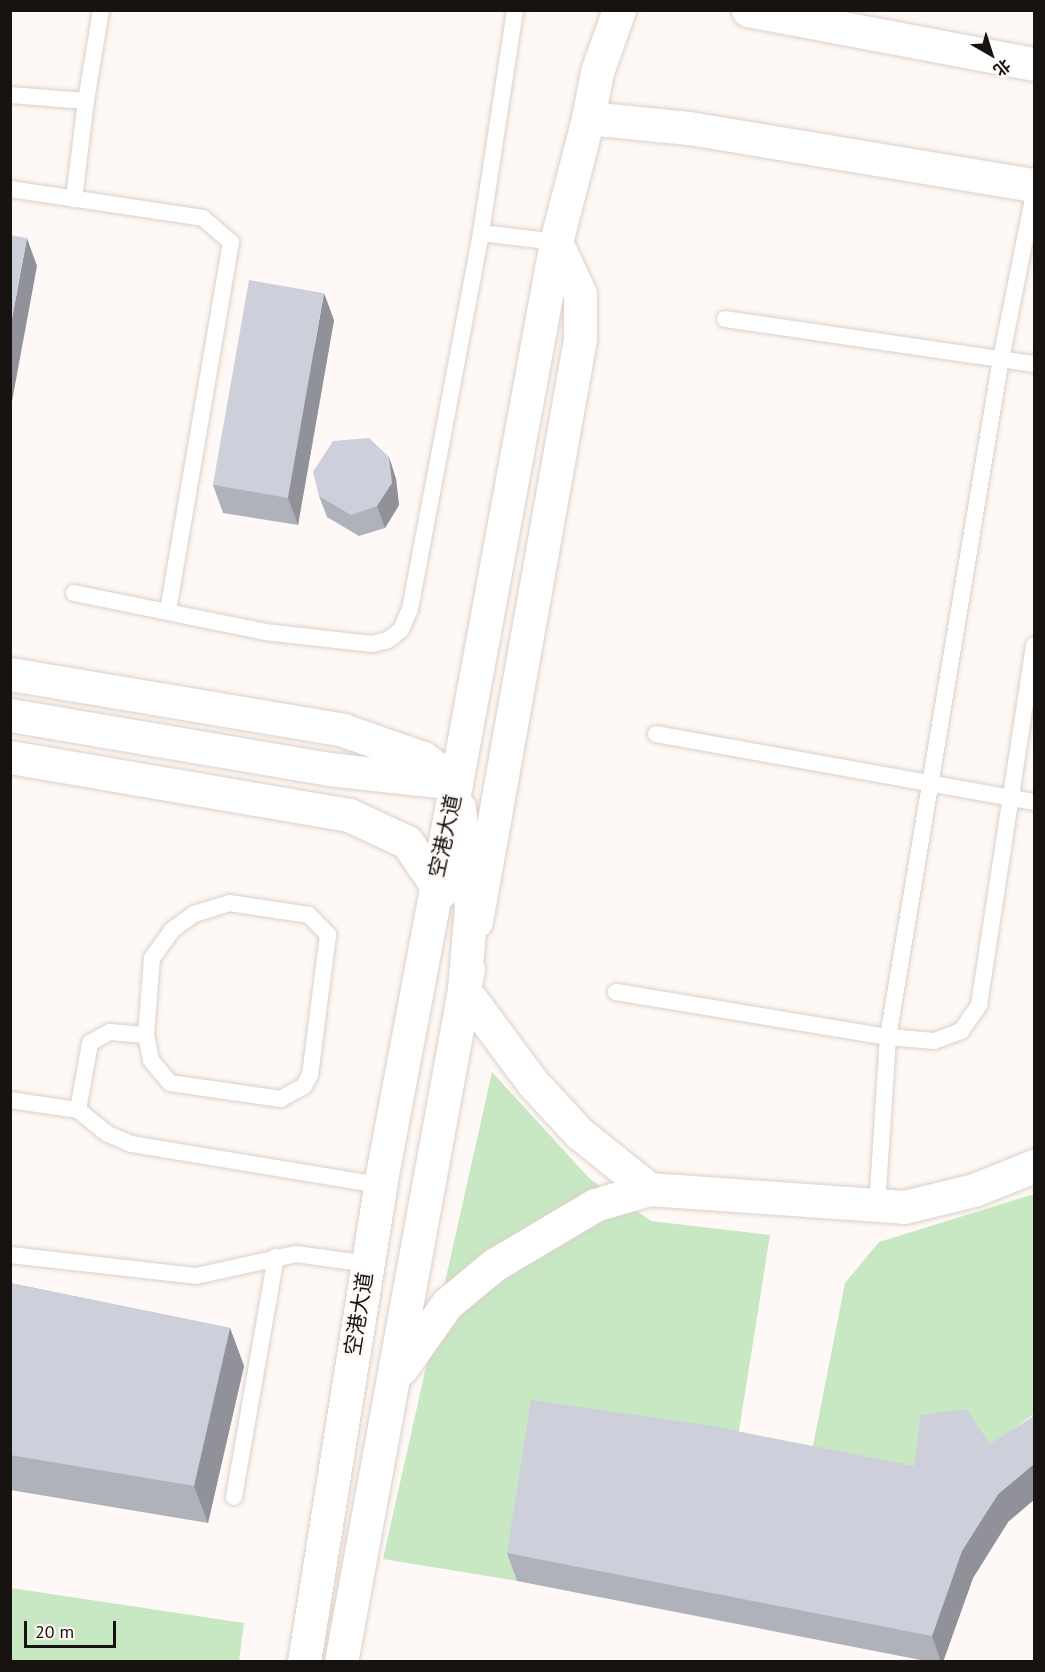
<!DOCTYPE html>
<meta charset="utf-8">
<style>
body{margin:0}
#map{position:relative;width:1045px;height:1672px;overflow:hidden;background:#fef9f6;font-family:"PT Sans","Noto Sans SC",sans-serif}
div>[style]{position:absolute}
.green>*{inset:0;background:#c7e8c3}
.roads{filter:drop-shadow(0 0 2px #dbd0c9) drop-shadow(0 0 2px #dbd0c9)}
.lane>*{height:16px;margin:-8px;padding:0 8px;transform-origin:8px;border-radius:8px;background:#fff}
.street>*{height:33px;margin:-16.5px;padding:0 16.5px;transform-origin:16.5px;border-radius:16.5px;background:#fff}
.secondary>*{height:33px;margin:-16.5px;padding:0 16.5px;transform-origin:16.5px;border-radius:16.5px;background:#fff}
.primary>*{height:33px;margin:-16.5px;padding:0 16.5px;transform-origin:16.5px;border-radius:16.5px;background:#fff}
.highway>*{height:33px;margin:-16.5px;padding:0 16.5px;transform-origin:16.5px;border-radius:16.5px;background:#fff}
.wall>*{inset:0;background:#b0b2bb}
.shaded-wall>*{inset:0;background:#909199}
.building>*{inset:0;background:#cdcfda;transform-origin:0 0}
span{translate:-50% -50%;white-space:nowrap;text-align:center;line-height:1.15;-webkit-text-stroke:5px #fef9f6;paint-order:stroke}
.street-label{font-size:21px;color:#171311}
.frame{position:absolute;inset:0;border:12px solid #171311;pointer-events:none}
.north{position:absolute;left:961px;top:24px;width:60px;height:60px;-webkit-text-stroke:4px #fef9f6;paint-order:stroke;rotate:141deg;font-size:16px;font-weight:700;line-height:24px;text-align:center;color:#171311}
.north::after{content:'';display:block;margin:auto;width:21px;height:27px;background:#171311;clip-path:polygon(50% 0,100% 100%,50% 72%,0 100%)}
.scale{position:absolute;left:24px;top:1621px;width:92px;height:27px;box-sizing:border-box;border:3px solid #171311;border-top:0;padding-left:8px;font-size:18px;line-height:21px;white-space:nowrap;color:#171311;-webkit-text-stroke:4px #fef9f6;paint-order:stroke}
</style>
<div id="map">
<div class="green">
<i style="clip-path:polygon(492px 1072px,590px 1179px,651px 1221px,770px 1235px,735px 1456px,541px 1428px,517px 1581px,383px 1559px)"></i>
<i style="clip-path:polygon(1034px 1194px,1034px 1414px,924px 1494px,808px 1471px,845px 1283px,879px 1242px)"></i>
<i style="clip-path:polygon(11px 1588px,244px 1623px,239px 1661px,11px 1661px)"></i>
</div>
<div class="roads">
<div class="lane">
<i style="left:10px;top:95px;width:76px;rotate:4.5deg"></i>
<i style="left:86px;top:101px;width:99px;rotate:97deg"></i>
<i style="left:86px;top:101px;width:92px;rotate:-80.6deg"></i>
<i style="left:10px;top:189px;width:195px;rotate:8.5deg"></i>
<i style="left:203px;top:218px;width:37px;rotate:41deg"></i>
<i style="left:231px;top:242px;width:374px;rotate:99.7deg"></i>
<i style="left:481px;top:233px;width:226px;rotate:-81.3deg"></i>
<i style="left:725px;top:319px;width:312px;rotate:8.3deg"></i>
<i style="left:74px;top:593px;width:195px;rotate:11.5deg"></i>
<i style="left:265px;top:632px;width:108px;rotate:6.4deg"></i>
<i style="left:372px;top:644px;width:16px;rotate:-14deg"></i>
<i style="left:388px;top:640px;width:16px;rotate:-38deg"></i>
<i style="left:401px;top:630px;width:23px;rotate:-67deg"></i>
<i style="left:410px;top:609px;width:383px;rotate:-79.3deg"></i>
<i style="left:481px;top:233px;width:76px;rotate:6.8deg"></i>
<i style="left:656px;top:734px;width:384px;rotate:10.2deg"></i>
<i style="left:229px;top:903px;width:81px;rotate:8.5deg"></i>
<i style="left:309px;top:915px;width:28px;rotate:46deg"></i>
<i style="left:328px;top:935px;width:141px;rotate:97.3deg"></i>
<i style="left:310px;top:1075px;width:13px;rotate:119deg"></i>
<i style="left:304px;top:1086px;width:26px;rotate:151deg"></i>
<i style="left:281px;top:1099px;width:112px;rotate:-171.8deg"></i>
<i style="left:170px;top:1083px;width:30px;rotate:-130deg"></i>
<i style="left:151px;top:1060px;width:25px;rotate:-101deg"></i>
<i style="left:146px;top:1035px;width:77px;rotate:-85.5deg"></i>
<i style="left:152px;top:958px;width:34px;rotate:-54deg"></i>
<i style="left:172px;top:930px;width:27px;rotate:-36deg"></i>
<i style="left:194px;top:914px;width:37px;rotate:-17deg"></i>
<i style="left:616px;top:992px;width:276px;rotate:9.4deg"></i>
<i style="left:888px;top:1037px;width:46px;rotate:5deg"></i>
<i style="left:934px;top:1041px;width:29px;rotate:-20deg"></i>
<i style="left:961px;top:1031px;width:32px;rotate:-55deg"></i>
<i style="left:979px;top:1005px;width:364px;rotate:-81.3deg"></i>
<i style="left:10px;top:1100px;width:69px;rotate:8.4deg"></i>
<i style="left:78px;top:1110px;width:38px;rotate:39deg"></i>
<i style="left:108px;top:1134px;width:25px;rotate:23deg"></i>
<i style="left:131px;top:1144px;width:252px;rotate:9.4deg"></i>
<i style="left:78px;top:1110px;width:68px;rotate:-79.8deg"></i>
<i style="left:90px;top:1043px;width:23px;rotate:-29deg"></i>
<i style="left:110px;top:1032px;width:36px;rotate:5deg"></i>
<i style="left:877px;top:1207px;width:170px;rotate:-86.3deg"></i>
<i style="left:888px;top:1037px;width:687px;rotate:-80.54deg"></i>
<i style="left:1001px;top:359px;width:168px;rotate:-78.7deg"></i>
<i style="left:10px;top:1255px;width:187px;rotate:6.4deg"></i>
<i style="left:196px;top:1276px;width:102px;rotate:-12.4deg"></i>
<i style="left:296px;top:1254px;width:73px;rotate:7.9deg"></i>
<i style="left:234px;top:1497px;width:244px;rotate:-80.1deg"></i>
</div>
<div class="street">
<i style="left:748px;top:10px;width:291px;rotate:10.7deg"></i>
<i style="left:588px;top:118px;width:47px;rotate:-78.9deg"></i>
<i style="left:597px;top:72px;width:66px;rotate:-70.5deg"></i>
<i style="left:456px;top:783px;width:550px;rotate:-79.53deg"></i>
<i style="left:556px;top:242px;width:128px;rotate:-75.5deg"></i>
<i style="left:588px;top:118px;width:101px;rotate:5.7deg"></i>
<i style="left:689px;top:128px;width:350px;rotate:9.4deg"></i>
<i style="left:476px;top:921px;width:591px;rotate:-79.87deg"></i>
<i style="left:580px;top:339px;width:45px;rotate:-90deg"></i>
<i style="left:580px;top:294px;width:57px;rotate:-114.8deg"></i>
<i style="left:468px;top:969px;width:21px;rotate:101deg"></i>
<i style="left:464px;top:990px;width:114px;rotate:53.5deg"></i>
<i style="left:532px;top:1082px;width:69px;rotate:47.3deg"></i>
<i style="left:579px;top:1133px;width:90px;rotate:38.7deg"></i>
<i style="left:649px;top:1189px;width:256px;rotate:4deg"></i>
<i style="left:904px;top:1207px;width:72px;rotate:-13.7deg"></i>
<i style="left:974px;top:1190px;width:65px;rotate:-21.8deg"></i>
</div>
<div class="secondary">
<i style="left:10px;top:674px;width:338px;rotate:9.5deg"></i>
<i style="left:343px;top:730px;width:85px;rotate:19.3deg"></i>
<i style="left:423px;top:758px;width:41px;rotate:37.1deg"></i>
<i style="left:10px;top:715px;width:324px;rotate:9.6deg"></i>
</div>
<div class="primary">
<i style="left:10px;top:757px;width:344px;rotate:9.7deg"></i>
<i style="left:349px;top:815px;width:64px;rotate:25deg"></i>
<i style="left:407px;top:842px;width:60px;rotate:55.8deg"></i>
<i style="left:401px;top:1369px;width:80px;rotate:-54.7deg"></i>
<i style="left:447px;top:1304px;width:61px;rotate:-39.7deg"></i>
<i style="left:494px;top:1265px;width:117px;rotate:-30.7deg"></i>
<i style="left:595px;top:1205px;width:56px;rotate:-16.5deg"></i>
<i style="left:304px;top:1662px;width:483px;rotate:-80.9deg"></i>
<i style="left:380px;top:1185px;width:409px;rotate:-79.3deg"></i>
<i style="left:341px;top:1662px;width:683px;rotate:-79.63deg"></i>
<i style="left:464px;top:990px;width:83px;rotate:-85.2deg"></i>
<i style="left:471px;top:907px;width:100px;rotate:-96.9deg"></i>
</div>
<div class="highway">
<i style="left:329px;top:769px;width:128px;rotate:6.3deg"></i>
</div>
</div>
<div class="wall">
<i style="clip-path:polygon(334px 320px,298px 525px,223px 513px,213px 485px)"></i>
<i style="clip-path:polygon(389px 457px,396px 479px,399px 505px,385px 528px,359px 536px,327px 517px,319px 496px)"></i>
<i style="clip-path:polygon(10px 1283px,230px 1328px,244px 1366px,208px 1523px,10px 1490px)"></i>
<i style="clip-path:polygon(914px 1466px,1008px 1522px,973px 1578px,943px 1662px,931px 1662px,517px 1581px,507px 1553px)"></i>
</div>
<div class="shaded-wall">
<i style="clip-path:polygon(27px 238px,37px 266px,10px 412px,10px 329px)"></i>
<i style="clip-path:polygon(324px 293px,334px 320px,298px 525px,288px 498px)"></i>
<i style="clip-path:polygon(389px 457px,396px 479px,399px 505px,385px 528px,377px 506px)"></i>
<i style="clip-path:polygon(230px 1328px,244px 1366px,208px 1523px,194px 1486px)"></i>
<i style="clip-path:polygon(1035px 1463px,1035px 1499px,1008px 1522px,973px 1578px,943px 1662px,941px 1662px,932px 1636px,962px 1551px,998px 1494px)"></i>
</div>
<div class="building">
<i style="clip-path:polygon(10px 235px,27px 238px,10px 329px)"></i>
<i style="left:249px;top:280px;width:76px;height:208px;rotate:10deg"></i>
<i style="clip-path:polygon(369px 438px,389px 457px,392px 483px,377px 506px,351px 515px,319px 496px,313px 472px,333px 441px)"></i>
<i style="clip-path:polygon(10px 1283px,230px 1328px,194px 1486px,10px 1455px)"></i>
<i style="clip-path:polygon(531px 1400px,706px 1425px,914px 1466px,921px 1415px,966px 1409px,990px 1444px,1035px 1415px,1035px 1463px,998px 1494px,962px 1551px,932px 1636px,507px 1553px)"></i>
</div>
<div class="street-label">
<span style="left:445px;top:836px;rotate:-78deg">空港大道</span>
<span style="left:359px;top:1314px;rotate:-81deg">空港大道</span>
</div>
<div class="frame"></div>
<div class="north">北</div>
<div class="scale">20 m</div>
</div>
